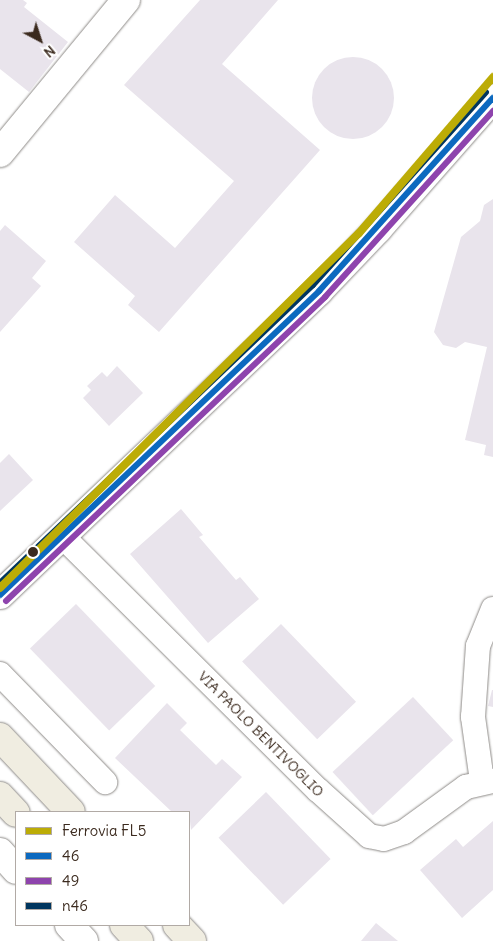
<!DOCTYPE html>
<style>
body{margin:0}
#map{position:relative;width:493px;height:941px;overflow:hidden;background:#fff;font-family:Delius,sans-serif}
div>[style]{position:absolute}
.building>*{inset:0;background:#e9e4ec;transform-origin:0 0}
.round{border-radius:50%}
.roads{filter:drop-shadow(0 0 1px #8e8b88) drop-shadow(0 0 1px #8e8b88)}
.street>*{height:24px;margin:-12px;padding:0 12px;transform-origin:12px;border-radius:12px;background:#fff}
.secondary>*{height:28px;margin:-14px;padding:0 14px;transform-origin:14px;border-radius:14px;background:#fff}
.primary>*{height:28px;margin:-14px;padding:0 14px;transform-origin:14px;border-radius:14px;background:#f0ede1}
.bus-1>*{height:6px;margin:-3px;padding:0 3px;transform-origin:3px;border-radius:3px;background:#0c69bf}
.bus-2>*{height:6px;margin:-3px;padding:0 3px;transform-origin:3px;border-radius:3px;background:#8e44ad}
.bus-3>*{height:6px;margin:-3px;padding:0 3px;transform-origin:3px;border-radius:3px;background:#00365f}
.rail-1>*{height:8px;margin:-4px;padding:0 4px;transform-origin:4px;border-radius:4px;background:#bcac06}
.dots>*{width:14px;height:14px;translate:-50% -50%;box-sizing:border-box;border:2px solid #fff;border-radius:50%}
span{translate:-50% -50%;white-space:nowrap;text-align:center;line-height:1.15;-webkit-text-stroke:4px #fff;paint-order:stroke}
.street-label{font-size:14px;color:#3b2a1e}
.legend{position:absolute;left:15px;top:811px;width:175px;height:115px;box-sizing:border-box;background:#fff;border:1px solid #b1aaa5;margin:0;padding:6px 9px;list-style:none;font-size:15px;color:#3b2a1e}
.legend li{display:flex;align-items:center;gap:10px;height:25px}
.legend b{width:25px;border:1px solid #b1aaa5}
.north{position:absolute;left:15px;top:15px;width:50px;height:50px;-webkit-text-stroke:4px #fff;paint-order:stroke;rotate:140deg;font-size:14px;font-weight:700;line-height:20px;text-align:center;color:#3b2a1e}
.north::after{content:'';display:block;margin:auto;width:18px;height:22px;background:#3b2a1e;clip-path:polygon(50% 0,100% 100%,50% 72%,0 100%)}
</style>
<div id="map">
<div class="building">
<i style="clip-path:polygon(0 0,23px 0,27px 3px,24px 7px,68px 42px,29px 92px,0 69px)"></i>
<i style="clip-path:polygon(200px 0,278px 0,222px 64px,320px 150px,159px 332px,128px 305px,135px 296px,74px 242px,115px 195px,175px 248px,234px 181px,124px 85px)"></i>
<i class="round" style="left:312px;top:57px;width:82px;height:82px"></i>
<i style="clip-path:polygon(493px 199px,493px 457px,484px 455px,486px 445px,465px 440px,487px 347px,465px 342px,456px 348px,443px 345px,434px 332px,461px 237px,480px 221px,484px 205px)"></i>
<i style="clip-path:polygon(5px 225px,46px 261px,32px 278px,41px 286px,0 332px,0 231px)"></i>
<i style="clip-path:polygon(117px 366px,143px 393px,109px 426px,83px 398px,91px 390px,87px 386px,102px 372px,107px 377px)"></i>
<i style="clip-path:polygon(9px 454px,33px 480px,0 511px,0 463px)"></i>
<i style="clip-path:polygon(181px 509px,203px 535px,199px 537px,236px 580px,240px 577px,259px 599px,208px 643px,130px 554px)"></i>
<i style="left:76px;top:604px;width:114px;height:64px;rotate:46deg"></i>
<i style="left:281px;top:624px;width:108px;height:54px;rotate:46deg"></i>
<i style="clip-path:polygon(492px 690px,493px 690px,493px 707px,488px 706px)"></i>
<i style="left:413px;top:697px;width:59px;height:110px;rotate:47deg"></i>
<i style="clip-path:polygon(167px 703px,187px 723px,180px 730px,216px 765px,222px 759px,242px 777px,191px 830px,189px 812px,172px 812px,115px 758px)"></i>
<i style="left:266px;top:792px;width:93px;height:66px;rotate:46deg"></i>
<i style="clip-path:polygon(493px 821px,493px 890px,462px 918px,420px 870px,456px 839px,463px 847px)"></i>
<i style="clip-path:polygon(376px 923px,398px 941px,361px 941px)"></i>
</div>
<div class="roads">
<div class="street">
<i style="left:62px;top:536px;width:361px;rotate:44.8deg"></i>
<i style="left:318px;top:790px;width:69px;rotate:42deg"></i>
<i style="left:369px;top:836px;width:15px;rotate:11deg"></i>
<i style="left:384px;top:839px;width:21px;rotate:-19deg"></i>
<i style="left:404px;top:832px;width:77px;rotate:-36deg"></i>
<i style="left:466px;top:787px;width:28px;rotate:-13deg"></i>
<i style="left:0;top:674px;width:151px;rotate:45.8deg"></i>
<i style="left:482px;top:781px;width:65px;rotate:-98deg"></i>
<i style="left:473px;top:717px;width:71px;rotate:-86deg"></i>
<i style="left:478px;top:646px;width:40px;rotate:-68deg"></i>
</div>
<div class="secondary">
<i style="left:0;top:153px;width:198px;rotate:-50.5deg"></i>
<i style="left:0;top:595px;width:441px;rotate:-43.6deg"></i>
<i style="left:319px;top:291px;width:86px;rotate:-46.4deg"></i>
<i style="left:378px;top:229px;width:174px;rotate:-48.7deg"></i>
<i style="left:0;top:852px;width:24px;rotate:48deg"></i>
<i style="left:69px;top:925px;width:22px;rotate:47deg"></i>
</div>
<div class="primary">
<i style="left:0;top:737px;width:103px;rotate:46.6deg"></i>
<i style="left:0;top:796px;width:23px;rotate:47deg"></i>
<i style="left:124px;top:925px;width:22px;rotate:47deg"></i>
<i style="left:177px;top:925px;width:22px;rotate:47deg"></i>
</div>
</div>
<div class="bus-1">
<i style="left:0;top:595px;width:441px;rotate:-43.6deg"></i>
<i style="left:319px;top:291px;width:260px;rotate:-48deg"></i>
</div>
<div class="bus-2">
<i style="left:6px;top:601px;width:441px;rotate:-43.6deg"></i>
<i style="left:325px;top:297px;width:251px;rotate:-47.9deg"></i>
</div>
<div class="bus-3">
<i style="left:0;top:583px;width:432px;rotate:-43.6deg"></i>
<i style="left:313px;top:285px;width:259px;rotate:-48.1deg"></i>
</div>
<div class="rail-1">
<i style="left:0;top:588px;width:505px;rotate:-44.68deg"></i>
<i style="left:359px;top:233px;width:206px;rotate:-49.3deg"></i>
</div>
<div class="dots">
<i style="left:33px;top:552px;background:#3b2a1e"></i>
</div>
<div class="street-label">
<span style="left:261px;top:734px;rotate:45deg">VIA PAOLO BENTIVOGLIO</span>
</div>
<ul class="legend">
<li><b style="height:6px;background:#bcac06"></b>Ferrovia FL5</li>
<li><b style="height:6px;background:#0c69bf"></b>46</li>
<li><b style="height:6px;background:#8e44ad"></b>49</li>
<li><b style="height:6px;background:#00365f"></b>n46</li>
</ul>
<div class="north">N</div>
</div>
